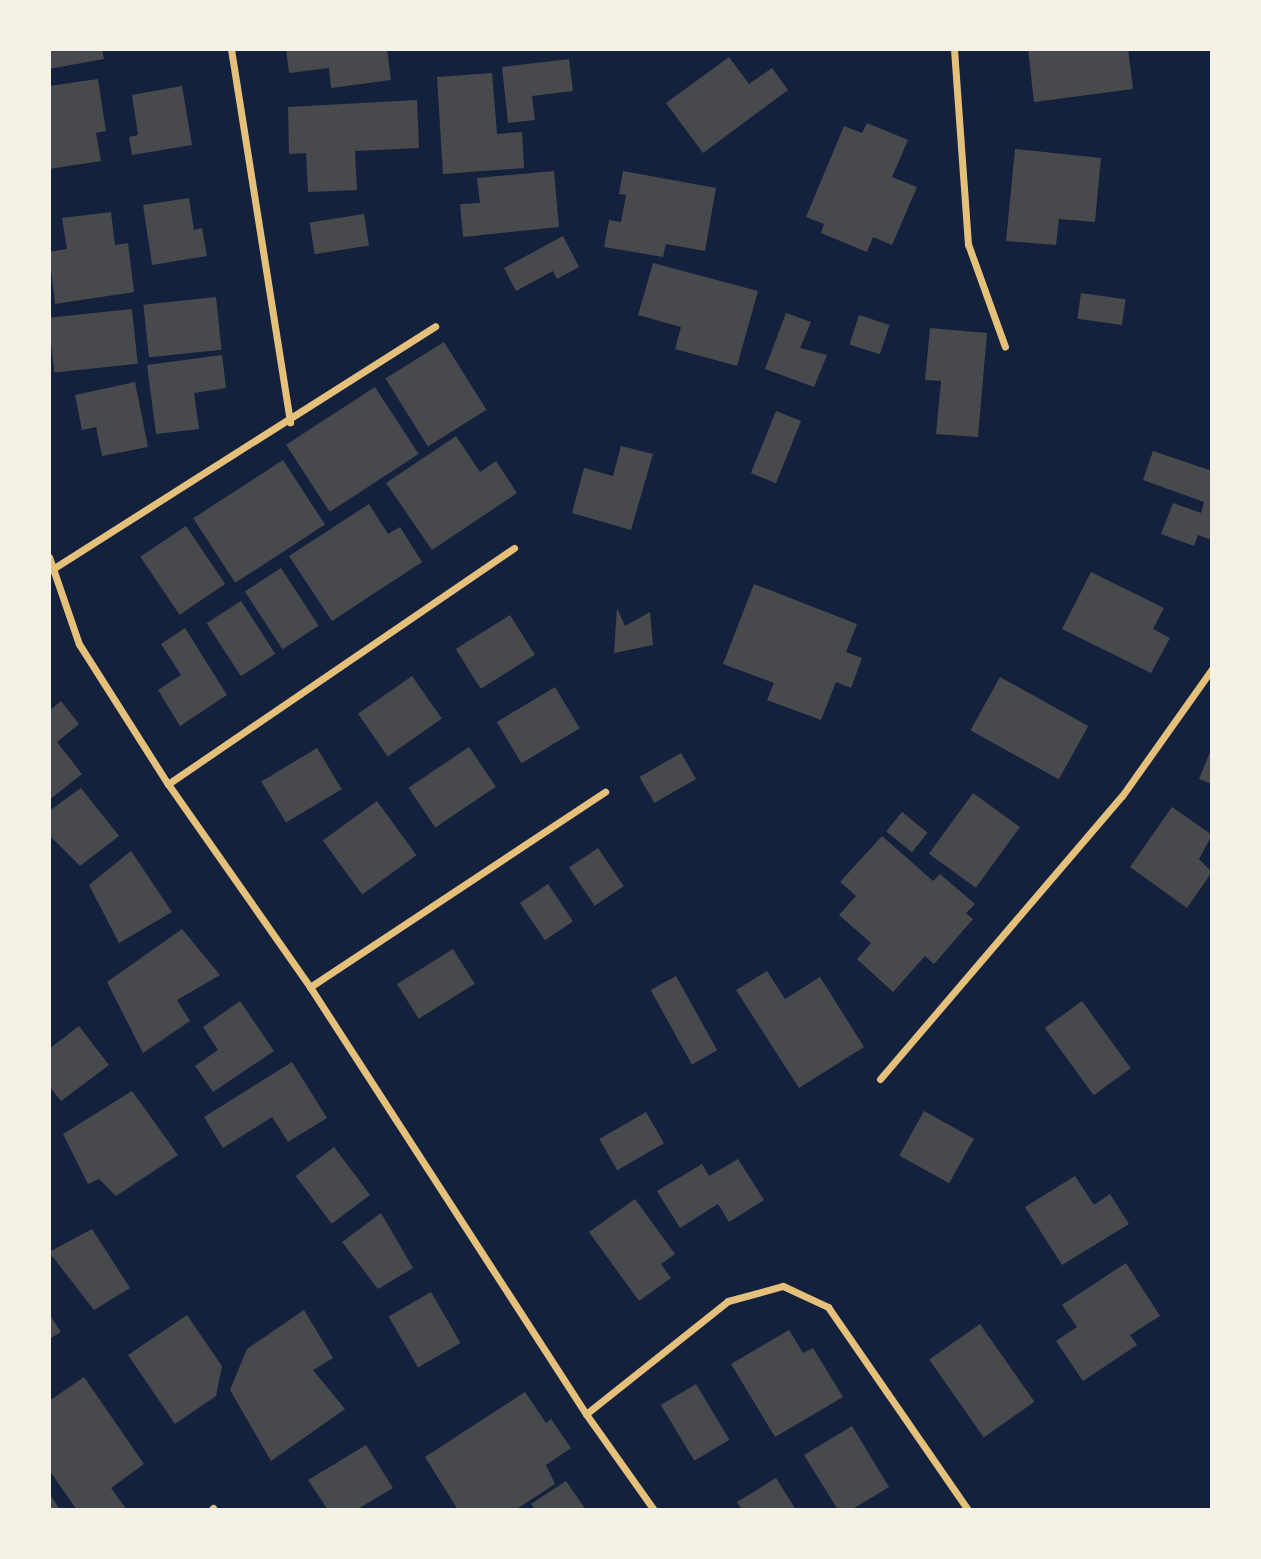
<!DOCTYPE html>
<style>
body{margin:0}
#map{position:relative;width:1261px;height:1559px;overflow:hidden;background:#14213d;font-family:Ubuntu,sans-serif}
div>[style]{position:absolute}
.building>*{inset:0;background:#48494c;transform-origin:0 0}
.minor>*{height:7px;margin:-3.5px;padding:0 3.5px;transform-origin:3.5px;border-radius:3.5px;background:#e5c07b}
span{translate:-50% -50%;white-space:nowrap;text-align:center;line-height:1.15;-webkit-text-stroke:7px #f6f1e7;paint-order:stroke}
.frame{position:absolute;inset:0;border:51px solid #f6f1e7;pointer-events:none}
</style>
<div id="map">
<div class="building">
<i style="clip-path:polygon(49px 49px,102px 49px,104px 59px,49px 69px)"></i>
<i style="clip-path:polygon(286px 49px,387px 49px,391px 80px,331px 88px,329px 68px,289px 73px)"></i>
<i style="clip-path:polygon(1028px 49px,1128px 49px,1133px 89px,1034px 102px)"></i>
<i style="clip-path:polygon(729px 57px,749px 84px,772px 68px,788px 90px,703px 153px,666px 103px)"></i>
<i style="clip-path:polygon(569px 59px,573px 91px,532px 96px,535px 120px,508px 123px,502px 67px)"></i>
<i style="clip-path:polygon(492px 73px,497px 134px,522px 132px,524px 168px,443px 174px,437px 77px)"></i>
<i style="clip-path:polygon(98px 79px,106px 131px,96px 133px,101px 161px,49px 169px,49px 86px)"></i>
<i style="clip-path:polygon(182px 86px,192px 145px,132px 155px,129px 137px,138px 135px,132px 95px)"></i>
<i style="clip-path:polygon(417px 100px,419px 148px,355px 151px,357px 190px,308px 192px,306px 153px,289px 154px,288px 107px)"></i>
<i style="clip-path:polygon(867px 123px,908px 140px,892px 177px,917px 187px,892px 245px,873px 237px,867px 252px,821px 233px,824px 224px,806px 217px,844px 126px,862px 133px)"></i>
<i style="clip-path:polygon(1015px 149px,1101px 158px,1095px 222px,1059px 219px,1056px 245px,1006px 241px)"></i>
<i style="clip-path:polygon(554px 171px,559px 227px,463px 237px,460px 204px,480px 203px,477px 178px)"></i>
<i style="clip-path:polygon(623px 171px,716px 188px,705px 251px,666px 244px,663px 257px,604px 247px,609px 220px,621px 222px,626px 195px,619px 194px)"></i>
<i style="clip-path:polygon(189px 198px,194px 230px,202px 228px,207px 256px,152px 265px,143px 205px)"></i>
<i style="clip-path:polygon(111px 212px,115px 245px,128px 243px,134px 292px,55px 304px,49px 252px,67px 249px,62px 218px)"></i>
<i style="left:364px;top:214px;width:32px;height:55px;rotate:81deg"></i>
<i style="clip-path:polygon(563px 236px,579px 267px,557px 279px,553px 271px,516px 291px,504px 268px)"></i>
<i style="clip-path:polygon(653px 263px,758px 291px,737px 366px,675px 349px,681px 327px,638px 315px)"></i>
<i style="left:1081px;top:293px;width:45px;height:26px;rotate:8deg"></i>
<i style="left:216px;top:297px;width:53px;height:73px;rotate:84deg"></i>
<i style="left:132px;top:309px;width:55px;height:84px;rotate:84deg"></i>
<i style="clip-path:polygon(786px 313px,811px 322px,800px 348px,827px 355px,814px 387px,765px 369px)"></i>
<i style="left:859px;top:315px;width:32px;height:31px;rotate:18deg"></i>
<i style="clip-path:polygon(930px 328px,987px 333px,978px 437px,936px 434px,941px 381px,925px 380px)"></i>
<i style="left:444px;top:342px;width:80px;height:69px;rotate:58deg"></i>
<i style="clip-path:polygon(222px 355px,226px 388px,194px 393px,199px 429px,156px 434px,147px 365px)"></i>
<i style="clip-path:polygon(135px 382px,148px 447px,102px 456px,96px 427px,82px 430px,75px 395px)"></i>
<i style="left:375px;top:387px;width:80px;height:106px;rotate:57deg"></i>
<i style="left:776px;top:411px;width:27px;height:67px;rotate:22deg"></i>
<i style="clip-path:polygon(456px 436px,480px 472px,496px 461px,517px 493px,432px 550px,386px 483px)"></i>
<i style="clip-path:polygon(621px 446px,653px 454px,631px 530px,572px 513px,584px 468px,613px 476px)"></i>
<i style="clip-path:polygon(1153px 451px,1212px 471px,1212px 540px,1198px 535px,1194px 546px,1161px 534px,1173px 503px,1201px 513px,1204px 502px,1143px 480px)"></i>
<i style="left:283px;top:460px;width:77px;height:107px;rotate:57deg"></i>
<i style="clip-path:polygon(369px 504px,388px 534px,400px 527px,422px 562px,332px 621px,289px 556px)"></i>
<i style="left:186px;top:526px;width:70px;height:55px;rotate:56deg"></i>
<i style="left:281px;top:568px;width:69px;height:43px;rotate:57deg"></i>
<i style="clip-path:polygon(1091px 572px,1164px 608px,1153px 629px,1170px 638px,1151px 673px,1062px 629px)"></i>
<i style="clip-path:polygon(754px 584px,857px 624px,846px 652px,862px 658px,851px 688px,836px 682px,821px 720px,767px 700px,774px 683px,723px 664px)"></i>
<i style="left:241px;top:601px;width:63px;height:41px;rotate:57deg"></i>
<i style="clip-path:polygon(617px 608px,625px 626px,650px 612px,653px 645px,614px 653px)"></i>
<i style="left:510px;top:615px;width:47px;height:64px;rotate:58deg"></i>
<i style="clip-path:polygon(185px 628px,227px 695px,180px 726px,158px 690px,181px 675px,161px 644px)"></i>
<i style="left:412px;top:676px;width:52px;height:66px;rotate:55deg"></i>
<i style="left:1000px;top:677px;width:101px;height:61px;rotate:29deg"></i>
<i style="left:555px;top:687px;width:48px;height:68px;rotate:59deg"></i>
<i style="clip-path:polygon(61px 701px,79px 724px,57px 742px,82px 774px,49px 800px,49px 711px)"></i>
<i style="left:469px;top:747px;width:48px;height:73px;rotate:56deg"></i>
<i style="clip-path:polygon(1212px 747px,1212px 784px,1199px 779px)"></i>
<i style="left:317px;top:748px;width:48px;height:65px;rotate:59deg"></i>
<i style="left:681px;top:753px;width:30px;height:48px;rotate:60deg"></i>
<i style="clip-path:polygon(81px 788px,119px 836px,80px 866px,49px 835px,49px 811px)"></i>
<i style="left:973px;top:793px;width:58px;height:75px;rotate:36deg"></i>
<i style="left:377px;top:801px;width:67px;height:67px;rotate:54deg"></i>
<i style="clip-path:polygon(1172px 807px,1212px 835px,1199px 859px,1212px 872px,1187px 908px,1130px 867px)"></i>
<i style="left:902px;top:812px;width:33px;height:25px;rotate:39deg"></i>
<i style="clip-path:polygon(882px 836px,933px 881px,940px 874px,975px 904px,966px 913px,973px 919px,934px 964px,925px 956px,893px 992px,857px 959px,871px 943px,839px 915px,856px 896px,840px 882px)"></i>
<i style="left:598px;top:848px;width:46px;height:35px;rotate:56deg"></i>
<i style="clip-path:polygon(131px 851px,172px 912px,119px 943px,89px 885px)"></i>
<i style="left:548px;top:884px;width:45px;height:34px;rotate:56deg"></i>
<i style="clip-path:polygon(182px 929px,220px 975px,177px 1000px,190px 1021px,143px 1053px,107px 982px)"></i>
<i style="left:453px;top:949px;width:41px;height:66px;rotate:58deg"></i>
<i style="clip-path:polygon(767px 971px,785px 999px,820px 977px,864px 1047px,799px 1088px,736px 990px)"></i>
<i style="left:676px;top:976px;width:85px;height:29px;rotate:61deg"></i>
<i style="clip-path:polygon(240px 1001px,274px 1051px,213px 1092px,195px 1066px,218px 1050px,203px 1027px)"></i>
<i style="left:1082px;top:1001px;width:83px;height:46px;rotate:54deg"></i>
<i style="clip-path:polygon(79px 1026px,109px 1065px,61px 1101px,49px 1086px,49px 1049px)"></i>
<i style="clip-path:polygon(292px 1062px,327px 1118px,288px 1142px,272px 1117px,223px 1148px,204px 1117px)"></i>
<i style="clip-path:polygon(132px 1091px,178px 1155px,116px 1196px,99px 1179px,88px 1184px,63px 1134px)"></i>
<i style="left:924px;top:1111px;width:57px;height:51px;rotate:29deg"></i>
<i style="left:646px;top:1112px;width:36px;height:54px;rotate:60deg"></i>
<i style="left:334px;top:1147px;width:60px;height:48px;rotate:53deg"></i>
<i style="clip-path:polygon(738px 1159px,764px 1200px,729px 1222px,718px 1204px,680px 1228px,657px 1191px,702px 1164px,709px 1176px)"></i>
<i style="clip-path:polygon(1075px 1176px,1094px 1205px,1110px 1194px,1129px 1224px,1062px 1265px,1025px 1207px)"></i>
<i style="clip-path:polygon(635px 1199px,675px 1254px,661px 1264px,671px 1278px,639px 1301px,589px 1232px)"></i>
<i style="clip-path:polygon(381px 1213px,413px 1268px,378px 1289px,342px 1242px)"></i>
<i style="clip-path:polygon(92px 1229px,130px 1288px,94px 1310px,49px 1252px)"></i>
<i style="clip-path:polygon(1126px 1263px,1160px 1316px,1130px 1335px,1137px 1345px,1083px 1381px,1056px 1341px,1077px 1327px,1062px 1305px)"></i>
<i style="left:431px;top:1292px;width:59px;height:49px;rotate:60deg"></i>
<i style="clip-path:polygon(304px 1310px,333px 1358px,313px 1370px,345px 1409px,271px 1461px,230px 1390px,247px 1349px)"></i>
<i style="clip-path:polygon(49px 1314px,61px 1332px,49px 1339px)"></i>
<i style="clip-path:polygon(187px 1315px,222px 1366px,216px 1396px,175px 1424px,128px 1355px)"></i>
<i style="left:980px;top:1324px;width:95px;height:62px;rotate:55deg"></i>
<i style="clip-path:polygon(789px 1330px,803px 1353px,813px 1348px,843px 1397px,775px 1437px,731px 1364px)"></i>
<i style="clip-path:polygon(84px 1377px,144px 1464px,111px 1488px,127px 1510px,77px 1510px,49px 1470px,49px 1401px)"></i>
<i style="left:696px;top:1384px;width:65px;height:41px;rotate:59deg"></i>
<i style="clip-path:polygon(525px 1392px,546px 1423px,551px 1419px,571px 1448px,546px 1465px,555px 1484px,515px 1510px,458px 1510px,425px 1457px)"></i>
<i style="clip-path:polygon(852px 1426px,889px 1487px,851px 1510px,838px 1510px,804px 1455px)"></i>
<i style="clip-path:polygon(366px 1445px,393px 1488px,356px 1510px,328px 1510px,308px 1480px)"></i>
<i style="clip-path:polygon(776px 1478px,796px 1510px,742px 1510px,737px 1502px)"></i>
<i style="clip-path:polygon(566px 1481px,586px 1510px,535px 1510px,531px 1504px)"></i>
<i style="clip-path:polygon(49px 1493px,60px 1510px,49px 1510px)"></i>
</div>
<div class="minor">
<i style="left:231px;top:49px;width:378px;rotate:81deg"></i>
<i style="left:954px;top:49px;width:196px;rotate:85.9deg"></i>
<i style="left:968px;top:244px;width:109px;rotate:70.2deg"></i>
<i style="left:49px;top:557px;width:92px;rotate:71deg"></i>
<i style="left:79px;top:644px;width:166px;rotate:57.6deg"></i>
<i style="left:168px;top:784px;width:248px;rotate:55deg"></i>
<i style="left:310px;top:987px;width:508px;rotate:57.12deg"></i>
<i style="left:586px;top:1414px;width:118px;rotate:54.7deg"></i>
<i style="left:51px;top:570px;width:455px;rotate:-32.4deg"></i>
<i style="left:168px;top:784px;width:419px;rotate:-34.3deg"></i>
<i style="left:310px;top:987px;width:354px;rotate:-33.5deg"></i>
<i style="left:880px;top:1079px;width:372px;rotate:-49.5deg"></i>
<i style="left:1122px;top:796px;width:156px;rotate:-54.7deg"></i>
<i style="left:586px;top:1414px;width:181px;rotate:-38.5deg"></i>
<i style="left:728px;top:1301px;width:57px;rotate:-15.3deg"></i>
<i style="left:783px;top:1286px;width:50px;rotate:25deg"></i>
<i style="left:828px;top:1307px;width:247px;rotate:55.4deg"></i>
<i style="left:211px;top:1510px;width:3px;rotate:-45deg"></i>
</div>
<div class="frame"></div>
</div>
